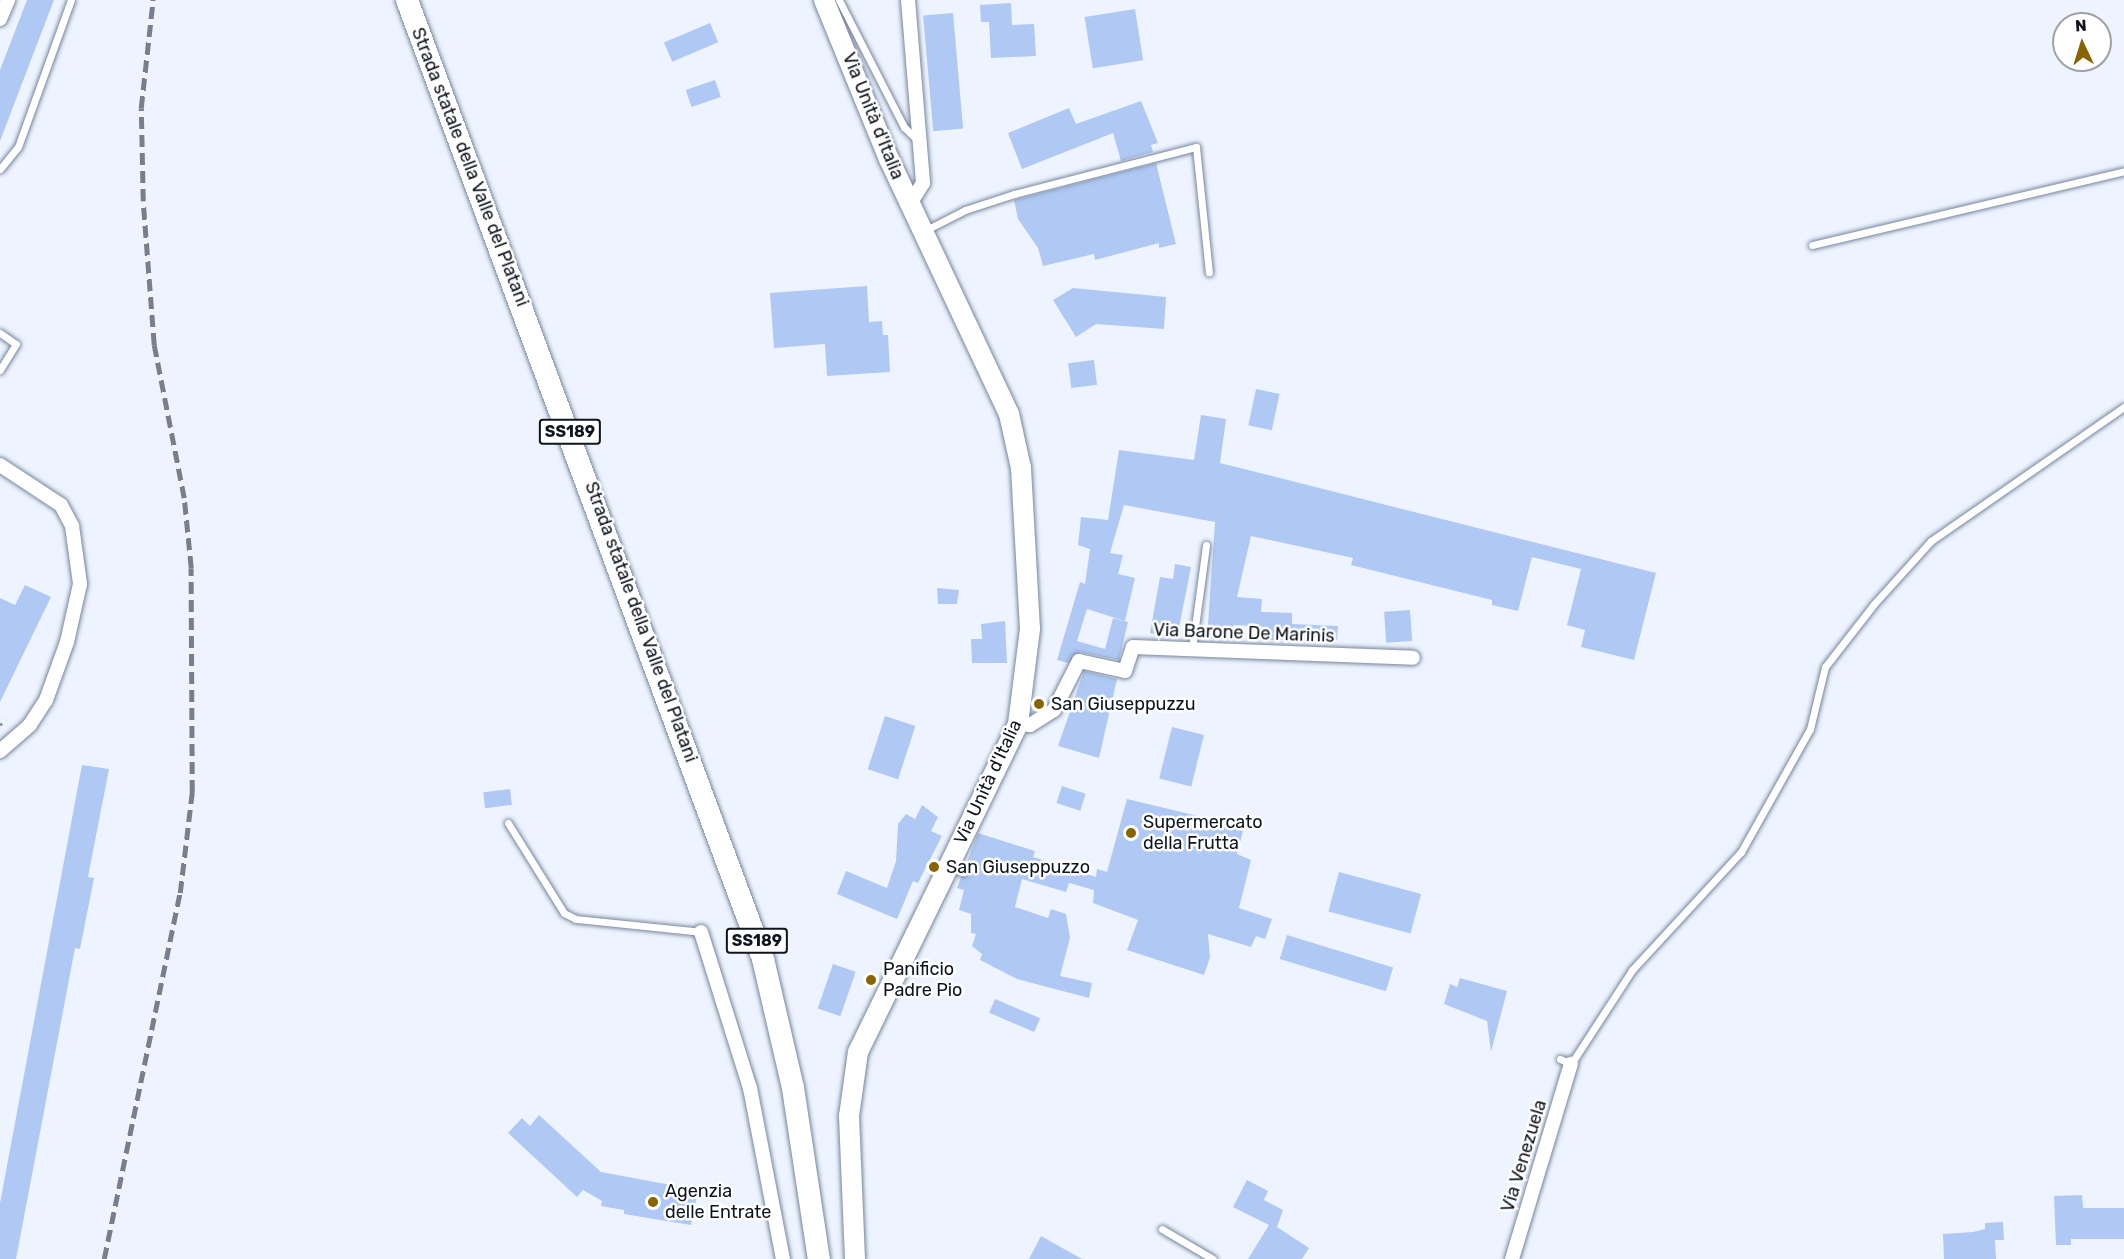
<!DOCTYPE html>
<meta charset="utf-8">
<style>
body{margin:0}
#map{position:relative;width:2124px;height:1259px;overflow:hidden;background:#edf4ff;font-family:Rubik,sans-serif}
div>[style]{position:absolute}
.building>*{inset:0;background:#afc8f4;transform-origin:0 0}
.path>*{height:3px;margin-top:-1.5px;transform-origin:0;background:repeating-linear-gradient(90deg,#8a919b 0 3px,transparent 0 7.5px)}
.roads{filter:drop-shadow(0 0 2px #77859d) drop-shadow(0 0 2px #77859d)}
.lane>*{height:7px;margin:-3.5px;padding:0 3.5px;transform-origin:3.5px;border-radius:3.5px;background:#fff}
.street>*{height:14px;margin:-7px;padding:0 7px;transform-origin:7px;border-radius:7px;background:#fff}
.secondary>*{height:20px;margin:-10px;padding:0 10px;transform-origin:10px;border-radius:10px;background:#fff}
.primary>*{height:22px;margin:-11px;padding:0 11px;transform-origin:11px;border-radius:11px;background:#fff}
.rail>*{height:4.5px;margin-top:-2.25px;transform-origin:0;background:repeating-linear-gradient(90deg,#797f89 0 12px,transparent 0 18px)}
.dots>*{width:16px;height:16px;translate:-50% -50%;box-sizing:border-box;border:3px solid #fff;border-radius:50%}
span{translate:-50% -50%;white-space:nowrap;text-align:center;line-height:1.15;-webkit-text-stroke:5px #fff;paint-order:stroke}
.shield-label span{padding:2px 4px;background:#fff;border:2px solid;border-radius:4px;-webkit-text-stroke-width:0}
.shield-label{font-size:16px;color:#0f141d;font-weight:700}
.street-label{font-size:18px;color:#0f141d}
.poi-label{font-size:18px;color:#0f141d}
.left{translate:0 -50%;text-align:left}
.north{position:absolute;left:2052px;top:12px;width:60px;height:60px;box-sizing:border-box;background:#fff;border:2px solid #9fa1a5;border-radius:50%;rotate:356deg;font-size:16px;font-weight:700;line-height:24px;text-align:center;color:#0f141d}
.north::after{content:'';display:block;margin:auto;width:21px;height:27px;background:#876400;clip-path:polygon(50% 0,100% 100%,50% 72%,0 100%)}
</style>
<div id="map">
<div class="building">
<i style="clip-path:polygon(27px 0,54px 0,0 141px,0 70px)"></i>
<i style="clip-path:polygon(1011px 3px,1012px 25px,1034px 24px,1036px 56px,991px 58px,989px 22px,981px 22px,980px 5px)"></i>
<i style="left:1135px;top:9px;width:52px;height:51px;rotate:81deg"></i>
<i style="left:953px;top:13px;width:116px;height:30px;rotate:85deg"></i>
<i style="left:710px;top:23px;width:21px;height:50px;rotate:67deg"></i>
<i style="left:715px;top:80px;width:18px;height:31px;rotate:71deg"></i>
<i style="clip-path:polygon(1141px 101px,1158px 143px,1151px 145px,1153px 152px,1121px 161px,1113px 133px,1022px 169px,1008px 133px,1069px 108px,1076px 124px)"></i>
<i style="clip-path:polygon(1156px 163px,1176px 244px,1159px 248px,1159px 243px,1095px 260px,1094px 254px,1043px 266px,1038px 248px,1018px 219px,1014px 200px)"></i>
<i style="clip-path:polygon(867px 286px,869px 322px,882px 321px,883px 335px,888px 335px,890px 372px,827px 376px,825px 344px,774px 348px,770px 293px)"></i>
<i style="clip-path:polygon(1073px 288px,1166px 297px,1164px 329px,1096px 324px,1076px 337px,1053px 300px)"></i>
<i style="left:1094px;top:360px;width:25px;height:26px;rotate:83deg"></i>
<i style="left:1256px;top:389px;width:24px;height:37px;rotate:12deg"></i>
<i style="clip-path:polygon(1201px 415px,1226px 419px,1220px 463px,1656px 573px,1634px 660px,1581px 647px,1585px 630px,1567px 625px,1581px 569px,1532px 557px,1518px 611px,1492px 605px,1492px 600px,1351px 565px,1353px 558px,1251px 536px,1237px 597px,1262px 599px,1261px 612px,1292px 613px,1292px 624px,1338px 626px,1337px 640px,1265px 640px,1266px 627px,1233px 625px,1233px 639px,1207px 638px,1215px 522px,1124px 505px,1110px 553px,1123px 555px,1118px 574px,1135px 578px,1125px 621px,1087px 609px,1077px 641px,1105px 649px,1113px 618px,1128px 622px,1119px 660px,1080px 652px,1068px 663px,1057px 660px,1080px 582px,1085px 584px,1090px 549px,1078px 545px,1081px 517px,1108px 520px,1119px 450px,1194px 460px)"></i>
<i style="clip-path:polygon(1175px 564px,1191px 567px,1177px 638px,1150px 633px,1160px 577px,1173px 579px)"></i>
<i style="clip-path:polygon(25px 585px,51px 597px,0 702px,0 598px,15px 605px)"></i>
<i style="clip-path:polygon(937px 588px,959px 590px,957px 604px,938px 604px)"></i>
<i style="left:1410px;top:610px;width:31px;height:26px;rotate:86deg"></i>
<i style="clip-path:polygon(1005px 621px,1007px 663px,972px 663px,971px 639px,982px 639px,981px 624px)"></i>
<i style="clip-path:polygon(1084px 671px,1117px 679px,1099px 758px,1058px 746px)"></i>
<i style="left:885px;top:716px;width:32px;height:56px;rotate:18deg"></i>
<i style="left:1172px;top:727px;width:33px;height:53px;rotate:14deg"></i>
<i style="clip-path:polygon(82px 765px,109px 769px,88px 877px,94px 878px,80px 949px,75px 948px,16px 1259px,0 1259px,0 1203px)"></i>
<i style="left:1062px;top:786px;width:25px;height:18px;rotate:18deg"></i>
<i style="left:510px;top:789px;width:16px;height:27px;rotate:83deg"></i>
<i style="clip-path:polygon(1127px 799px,1244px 827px,1237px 854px,1251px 860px,1239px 908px,1272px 919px,1265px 939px,1256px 936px,1251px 947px,1208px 934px,1210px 957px,1204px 975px,1127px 950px,1138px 920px,1093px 903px,1094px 890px,1069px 883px,1066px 892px,1022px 879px,1015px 907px,1048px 918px,1051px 909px,1066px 914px,1070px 938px,1060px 976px,1092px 983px,1089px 998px,1017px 979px,980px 960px,982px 954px,972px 946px,976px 934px,971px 933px,971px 914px,959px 910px,964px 890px,957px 888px,961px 877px,968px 874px,965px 867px,978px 833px,1035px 851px,1033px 857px,1096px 877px,1097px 869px,1107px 872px)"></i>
<i style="clip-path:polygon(922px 805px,938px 817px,931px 831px,942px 836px,918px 883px,913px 881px,897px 919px,837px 894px,846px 871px,887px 888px,896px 861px,898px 824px,906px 814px,915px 819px)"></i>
<i style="left:1339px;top:872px;width:85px;height:41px;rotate:15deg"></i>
<i style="left:1287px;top:935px;width:111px;height:25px;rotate:17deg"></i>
<i style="left:833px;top:964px;width:24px;height:47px;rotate:19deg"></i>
<i style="clip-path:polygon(1460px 978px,1507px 991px,1491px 1052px,1487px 1021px,1444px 1004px,1450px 984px,1457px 987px)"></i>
<i style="left:995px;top:999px;width:49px;height:15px;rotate:23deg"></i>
<i style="clip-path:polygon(539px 1115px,601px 1172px,698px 1190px,691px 1225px,624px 1214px,624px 1210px,601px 1206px,602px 1201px,583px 1190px,577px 1197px,508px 1133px,522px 1118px,530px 1126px)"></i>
<i style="clip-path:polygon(1247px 1180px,1268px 1191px,1264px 1200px,1283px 1210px,1277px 1227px,1309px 1248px,1302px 1259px,1248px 1259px,1269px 1225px,1233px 1207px)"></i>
<i style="clip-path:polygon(2082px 1195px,2083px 1208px,2124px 1208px,2124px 1239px,2071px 1239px,2071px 1245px,2056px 1245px,2054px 1196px)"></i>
<i style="clip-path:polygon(2003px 1222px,2004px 1240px,1995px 1240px,1996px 1259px,1944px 1259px,1943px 1234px,1973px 1232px,1985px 1229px,1985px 1223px)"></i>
<i style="clip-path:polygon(1041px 1236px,1082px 1259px,1029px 1259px)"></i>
</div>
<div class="path">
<i style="left:0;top:725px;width:8px;rotate:-45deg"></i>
</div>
<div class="roads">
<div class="lane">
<i style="left:839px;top:0;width:143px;rotate:62.9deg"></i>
<i style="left:904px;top:127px;width:20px;rotate:45deg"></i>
<i style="left:0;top:169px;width:28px;rotate:-51deg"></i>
<i style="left:18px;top:147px;width:156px;rotate:-70.2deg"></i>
<i style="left:924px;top:231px;width:46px;rotate:-27.1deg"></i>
<i style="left:965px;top:210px;width:52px;rotate:-18.1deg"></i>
<i style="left:1014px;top:194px;width:188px;rotate:-14.5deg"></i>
<i style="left:1196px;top:147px;width:126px;rotate:84.1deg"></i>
<i style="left:1812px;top:245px;width:321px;rotate:-13.3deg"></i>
<i style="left:0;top:333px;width:19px;rotate:35deg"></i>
<i style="left:16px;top:344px;width:31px;rotate:122deg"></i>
<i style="left:1192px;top:649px;width:105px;rotate:-82.3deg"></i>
<i style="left:508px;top:823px;width:106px;rotate:58.1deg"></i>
<i style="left:564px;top:913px;width:13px;rotate:27deg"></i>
<i style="left:576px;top:919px;width:126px;rotate:5.9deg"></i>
<i style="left:950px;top:868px;width:14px;rotate:17deg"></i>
<i style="left:1560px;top:1059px;width:12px;rotate:24deg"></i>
<i style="left:1571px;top:1064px;width:112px;rotate:-57deg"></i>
<i style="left:1632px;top:970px;width:161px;rotate:-47.3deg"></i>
<i style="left:1741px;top:852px;width:141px;rotate:-60.7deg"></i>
<i style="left:1810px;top:729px;width:64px;rotate:-76.4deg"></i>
<i style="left:1825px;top:667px;width:80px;rotate:-52.1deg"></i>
<i style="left:1874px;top:604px;width:85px;rotate:-47.9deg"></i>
<i style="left:1931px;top:541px;width:235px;rotate:-34.8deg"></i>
<i style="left:1162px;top:1229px;width:59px;rotate:30.5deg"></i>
</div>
<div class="street">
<i style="left:908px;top:0;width:184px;rotate:85.3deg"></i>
<i style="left:923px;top:183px;width:25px;rotate:122deg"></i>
<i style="left:0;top:19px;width:21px;rotate:-67deg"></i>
<i style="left:0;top:465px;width:73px;rotate:33.3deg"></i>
<i style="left:61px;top:505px;width:24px;rotate:62deg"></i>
<i style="left:72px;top:526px;width:59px;rotate:82.1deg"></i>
<i style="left:80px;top:584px;width:59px;rotate:102.6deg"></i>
<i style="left:67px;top:642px;width:62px;rotate:109.9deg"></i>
<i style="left:46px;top:700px;width:30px;rotate:123deg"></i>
<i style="left:30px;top:725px;width:40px;rotate:139deg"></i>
<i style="left:1018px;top:724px;width:12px;rotate:5deg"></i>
<i style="left:1030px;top:725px;width:28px;rotate:-32deg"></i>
<i style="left:1054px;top:710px;width:55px;rotate:-63deg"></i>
<i style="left:1079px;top:661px;width:47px;rotate:12.3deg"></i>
<i style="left:1125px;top:671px;width:25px;rotate:-72deg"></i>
<i style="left:1133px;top:647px;width:280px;rotate:2.2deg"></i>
<i style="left:701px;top:932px;width:164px;rotate:72.6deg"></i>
<i style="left:750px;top:1088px;width:174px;rotate:79.1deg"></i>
<i style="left:1512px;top:1259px;width:204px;rotate:-73.2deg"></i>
</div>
<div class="secondary">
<i style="left:824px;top:0;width:172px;rotate:67.8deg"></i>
<i style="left:889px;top:159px;width:282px;rotate:64.8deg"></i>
<i style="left:1009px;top:414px;width:55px;rotate:77.5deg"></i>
<i style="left:1021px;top:468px;width:161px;rotate:86.8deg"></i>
<i style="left:1030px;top:629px;width:96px;rotate:97.2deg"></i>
<i style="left:1018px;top:724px;width:365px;rotate:116deg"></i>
<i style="left:858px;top:1052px;width:65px;rotate:98deg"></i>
<i style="left:849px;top:1116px;width:143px;rotate:87.6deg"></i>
</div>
<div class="primary">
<i style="left:407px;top:0;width:1023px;rotate:69.63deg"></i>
<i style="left:763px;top:959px;width:132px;rotate:76.9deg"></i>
<i style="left:793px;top:1088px;width:173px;rotate:81.4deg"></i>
</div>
</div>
<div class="rail">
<i style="left:104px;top:1259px;width:374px;rotate:-78.3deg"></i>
<i style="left:180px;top:893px;width:102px;rotate:-83.2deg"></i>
<i style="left:192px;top:792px;width:224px;rotate:-90.3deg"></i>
<i style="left:191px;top:568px;width:70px;rotate:-95.7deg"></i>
<i style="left:184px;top:498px;width:156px;rotate:-101.1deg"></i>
<i style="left:154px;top:345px;width:144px;rotate:-94.4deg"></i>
<i style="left:143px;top:201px;width:93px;rotate:-91.2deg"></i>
<i style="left:141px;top:108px;width:109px;rotate:-83.7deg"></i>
</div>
<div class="dots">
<i style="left:1039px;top:704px;background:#876400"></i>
<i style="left:1131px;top:833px;background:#876400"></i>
<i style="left:934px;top:867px;background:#876400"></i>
<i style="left:871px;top:980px;background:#876400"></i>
<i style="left:653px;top:1202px;background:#876400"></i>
</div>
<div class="shield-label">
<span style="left:570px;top:432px">SS189</span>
<span style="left:757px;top:941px">SS189</span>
</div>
<div class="street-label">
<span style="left:873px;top:116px;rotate:68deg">Via Unità d'Italia</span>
<span style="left:470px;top:167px;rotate:69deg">Strada statale della Valle del Platani</span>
<span style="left:641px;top:622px;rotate:70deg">Strada statale della Valle del Platani</span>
<span style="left:1244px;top:633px;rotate:2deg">Via Barone De Marinis</span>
<span style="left:988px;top:782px;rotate:-65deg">Via Unità d'Italia</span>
<span style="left:1524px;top:1156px;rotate:-73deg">Via Venezuela</span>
</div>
<div class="poi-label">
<span class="left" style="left:1051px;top:704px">San Giuseppuzzu</span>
<span class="left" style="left:1143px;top:833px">Supermercato<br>della Frutta</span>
<span class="left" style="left:946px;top:867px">San Giuseppuzzo</span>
<span class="left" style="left:883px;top:980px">Panificio<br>Padre Pio</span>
<span class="left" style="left:665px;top:1202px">Agenzia<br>delle Entrate</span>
</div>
<div class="north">N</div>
</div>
